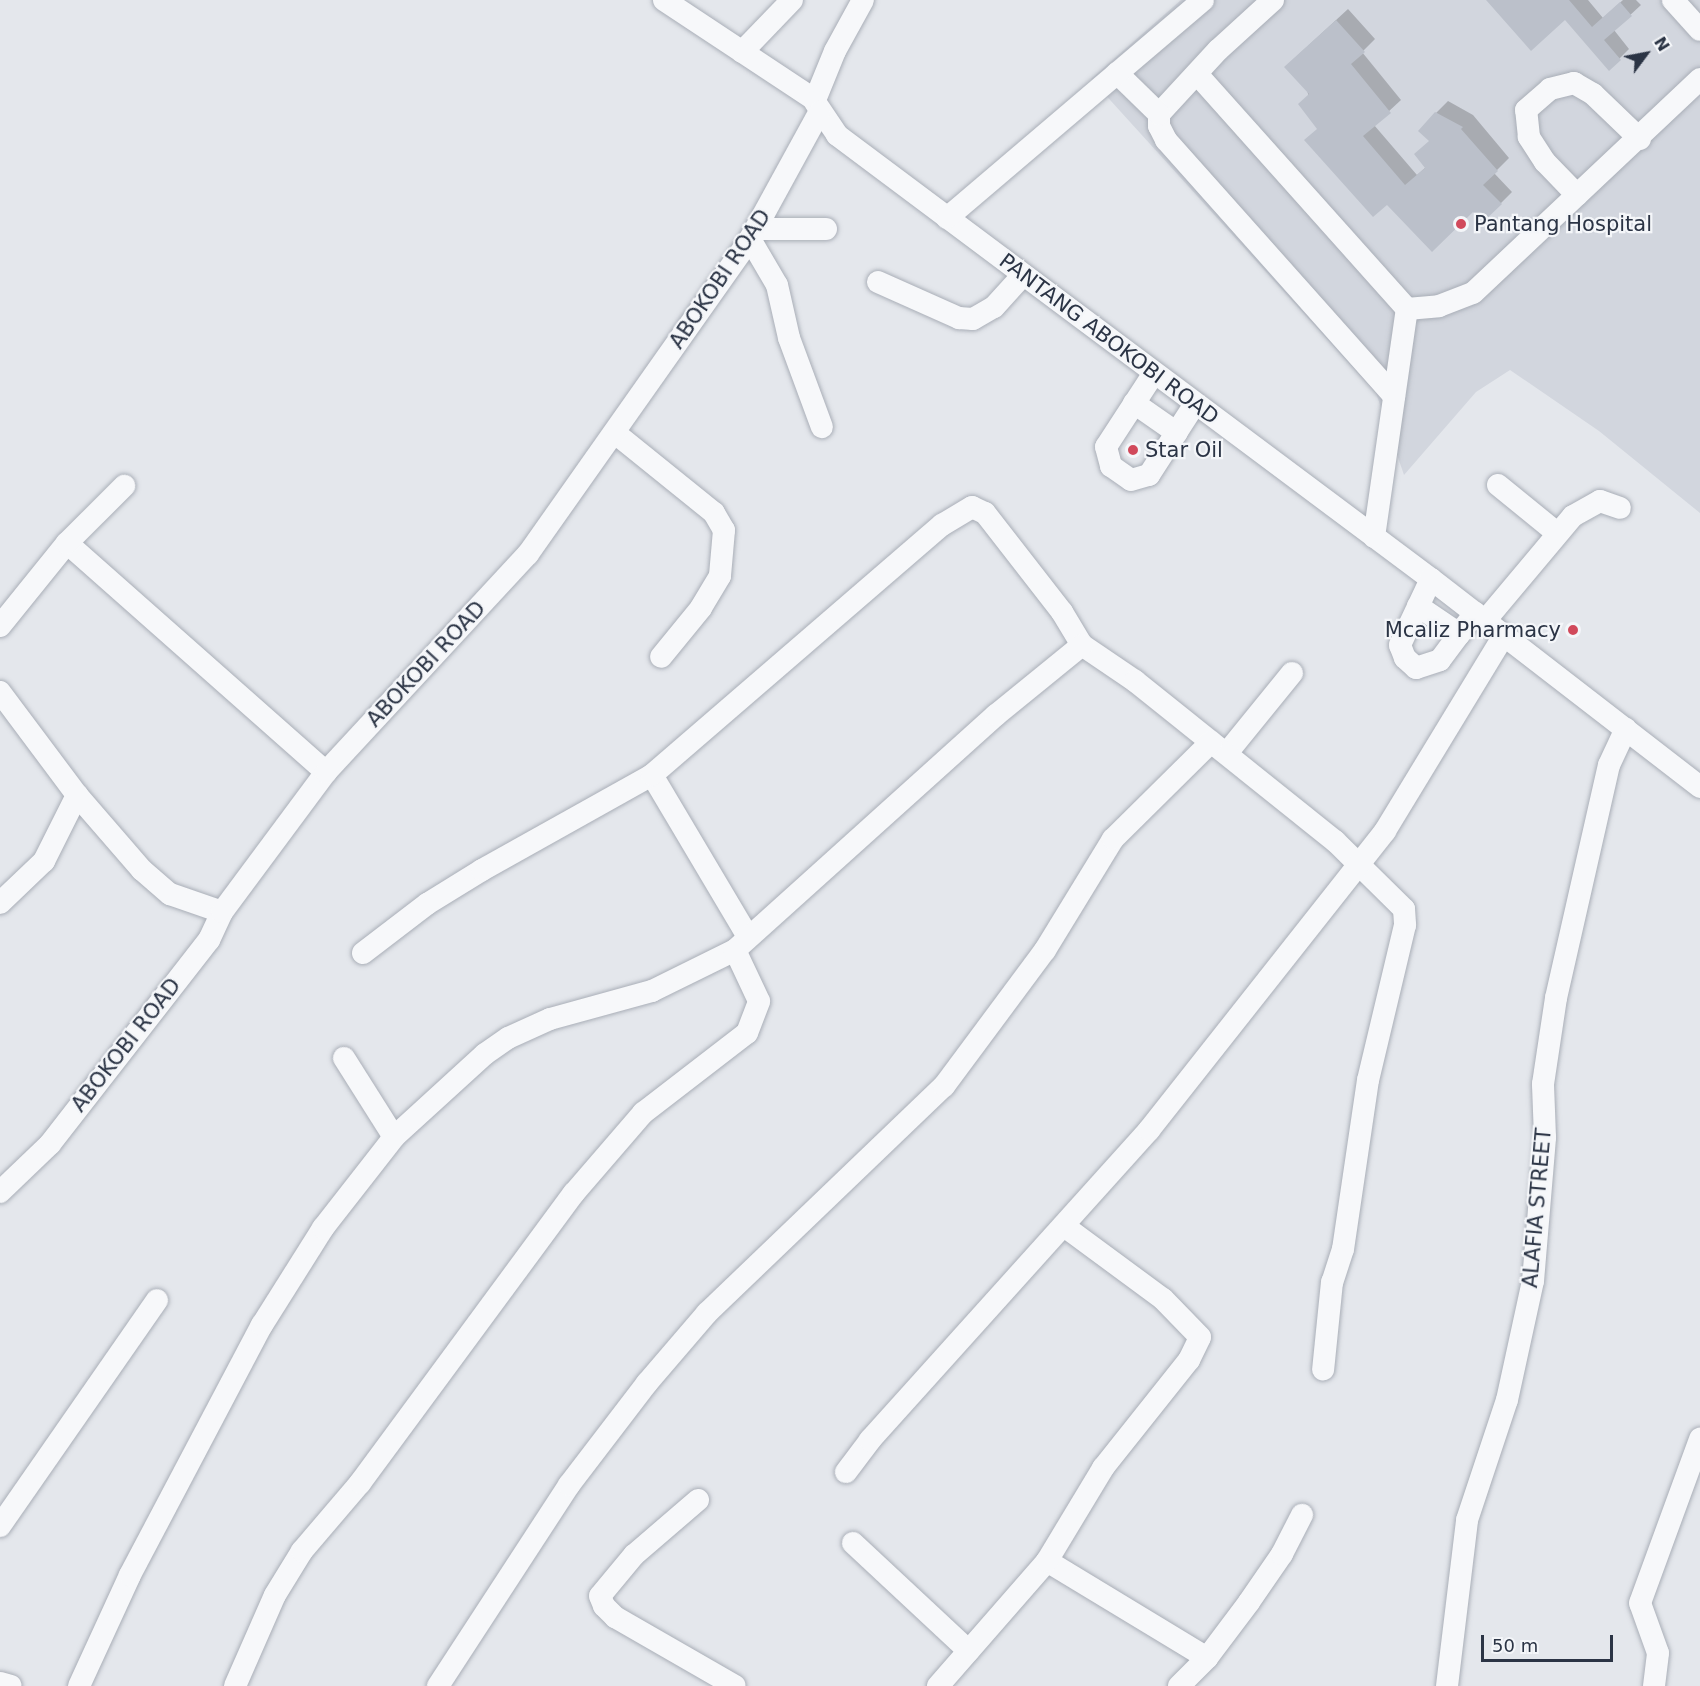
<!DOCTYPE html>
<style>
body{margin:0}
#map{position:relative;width:1700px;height:1686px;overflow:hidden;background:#e4e7ec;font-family:"DejaVu Sans",sans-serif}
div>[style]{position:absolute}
.built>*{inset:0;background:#d2d6de}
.shadow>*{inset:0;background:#0003}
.building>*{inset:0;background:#bbc0ca}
.roads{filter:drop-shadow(0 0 2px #a9aeb7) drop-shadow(0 0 2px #a9aeb7)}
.minor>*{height:22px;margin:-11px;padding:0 11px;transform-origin:11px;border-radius:11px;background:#f7f8fa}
.dots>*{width:16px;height:16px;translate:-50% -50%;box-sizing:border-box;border:3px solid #f4f6f9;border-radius:50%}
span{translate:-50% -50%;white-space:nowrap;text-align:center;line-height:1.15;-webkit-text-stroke:4.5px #f4f6f9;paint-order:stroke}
.poi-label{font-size:21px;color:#2b3445}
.left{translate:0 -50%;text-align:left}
.right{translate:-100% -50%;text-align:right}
.street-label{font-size:21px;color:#2b3445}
.north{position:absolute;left:1616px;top:24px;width:60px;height:60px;-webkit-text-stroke:4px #f4f6f9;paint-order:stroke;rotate:58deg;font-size:16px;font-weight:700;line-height:24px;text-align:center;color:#2b3445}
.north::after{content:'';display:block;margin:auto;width:21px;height:27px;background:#2b3445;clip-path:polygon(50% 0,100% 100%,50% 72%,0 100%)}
.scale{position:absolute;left:1481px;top:1635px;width:132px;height:27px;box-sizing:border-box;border:3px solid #2b3445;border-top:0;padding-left:8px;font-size:18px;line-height:21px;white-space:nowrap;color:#2b3445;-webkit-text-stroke:4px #f4f6f9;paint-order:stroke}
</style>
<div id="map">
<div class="built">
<i style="clip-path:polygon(1181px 0,1700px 0,1700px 513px,1599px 431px,1510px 370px,1476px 392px,1404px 475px,1376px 393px,1091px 79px)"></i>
</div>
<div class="shadow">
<i style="clip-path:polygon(1488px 0,1588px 0,1603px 18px,1623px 0,1636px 0,1641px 5px,1614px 30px,1629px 49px,1609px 69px,1565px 18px)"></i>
<i style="clip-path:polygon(1348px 9px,1375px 39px,1362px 52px,1401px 100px,1374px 125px,1417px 175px,1426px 167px,1436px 113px,1448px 101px,1473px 115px,1509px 158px,1494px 173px,1512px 192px,1501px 203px,1473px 210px,1432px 250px,1318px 128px,1297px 56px)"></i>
</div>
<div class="building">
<i style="clip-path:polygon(1486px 0,1569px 0,1592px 27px,1620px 2px,1632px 16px,1604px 40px,1621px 60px,1609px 71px,1565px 20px,1531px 51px)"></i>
<i style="clip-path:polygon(1336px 20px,1365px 52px,1351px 64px,1391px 113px,1363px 136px,1405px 185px,1425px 168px,1414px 154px,1429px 141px,1418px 131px,1435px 112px,1463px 127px,1461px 129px,1498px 171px,1483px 185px,1502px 204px,1483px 222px,1473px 212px,1432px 252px,1387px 205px,1373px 217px,1304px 140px,1317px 129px,1298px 104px,1309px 94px,1284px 67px)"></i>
</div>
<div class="roads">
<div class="minor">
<i style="left:664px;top:0;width:181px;rotate:33.5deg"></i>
<i style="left:1273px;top:0;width:74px;rotate:137.7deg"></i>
<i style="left:1218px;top:50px;width:87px;rotate:132.7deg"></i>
<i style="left:1159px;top:114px;width:12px;rotate:90deg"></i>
<i style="left:1159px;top:126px;width:16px;rotate:63deg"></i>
<i style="left:1166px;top:140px;width:343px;rotate:48.3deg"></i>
<i style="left:1673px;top:0;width:40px;rotate:48deg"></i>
<i style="left:742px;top:52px;width:72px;rotate:-46.1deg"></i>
<i style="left:1117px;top:73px;width:59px;rotate:44.3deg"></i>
<i style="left:1197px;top:74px;width:315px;rotate:48.2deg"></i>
<i style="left:815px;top:100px;width:53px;rotate:-67.8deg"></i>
<i style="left:835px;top:51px;width:58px;rotate:-61.2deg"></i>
<i style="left:815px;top:102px;width:40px;rotate:56deg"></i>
<i style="left:837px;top:135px;width:742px;rotate:36.78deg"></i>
<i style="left:1431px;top:579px;width:340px;rotate:37.7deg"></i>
<i style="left:1577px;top:195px;width:46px;rotate:-134.1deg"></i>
<i style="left:1545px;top:162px;width:30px;rotate:-123deg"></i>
<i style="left:1529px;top:137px;width:27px;rotate:-96deg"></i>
<i style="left:1526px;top:110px;width:32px;rotate:-41deg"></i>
<i style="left:1550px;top:89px;width:25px;rotate:-14deg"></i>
<i style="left:1574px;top:83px;width:22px;rotate:30deg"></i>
<i style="left:1593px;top:94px;width:65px;rotate:43.8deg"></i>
<i style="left:947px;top:218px;width:336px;rotate:-40.4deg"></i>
<i style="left:757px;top:229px;width:69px"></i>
<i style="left:750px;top:239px;width:53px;rotate:59.6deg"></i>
<i style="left:777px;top:285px;width:54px;rotate:77.2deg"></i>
<i style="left:789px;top:338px;width:95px;rotate:69.7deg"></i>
<i style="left:878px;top:282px;width:89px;rotate:24deg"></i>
<i style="left:959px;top:318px;width:14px;rotate:4deg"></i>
<i style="left:973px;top:319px;width:24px;rotate:-30deg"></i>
<i style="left:994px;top:307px;width:43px;rotate:-47.8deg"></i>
<i style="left:1407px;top:309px;width:32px;rotate:-5deg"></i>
<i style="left:1439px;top:306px;width:36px;rotate:-21deg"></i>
<i style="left:1473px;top:293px;width:312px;rotate:-43.3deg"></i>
<i style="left:1154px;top:373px;width:88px;rotate:123deg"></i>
<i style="left:1106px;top:447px;width:20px;rotate:75deg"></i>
<i style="left:1111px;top:466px;width:24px;rotate:35deg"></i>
<i style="left:1131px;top:480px;width:19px;rotate:-16deg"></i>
<i style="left:1149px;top:475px;width:85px;rotate:-57.1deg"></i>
<i style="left:1134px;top:403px;width:52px;rotate:34.9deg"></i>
<i style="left:615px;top:433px;width:127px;rotate:38.9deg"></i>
<i style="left:714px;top:513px;width:20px;rotate:60deg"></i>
<i style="left:724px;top:530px;width:46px;rotate:95deg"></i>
<i style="left:720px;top:576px;width:37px;rotate:121deg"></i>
<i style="left:701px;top:608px;width:63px;rotate:129.2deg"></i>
<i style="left:1498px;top:485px;width:76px;rotate:39.1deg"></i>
<i style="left:1374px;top:537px;width:230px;rotate:-81.8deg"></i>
<i style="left:67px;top:543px;width:346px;rotate:41.5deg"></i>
<i style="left:1431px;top:579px;width:73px;rotate:115.2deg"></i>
<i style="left:1400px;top:645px;width:14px;rotate:69deg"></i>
<i style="left:1405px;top:658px;width:15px;rotate:42deg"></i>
<i style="left:1416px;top:668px;width:25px;rotate:-18deg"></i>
<i style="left:1440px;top:660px;width:59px;rotate:-53.3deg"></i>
<i style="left:1418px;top:606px;width:50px;rotate:34.3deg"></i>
<i style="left:1484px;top:622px;width:138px;rotate:-50deg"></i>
<i style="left:1573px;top:516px;width:31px;rotate:-29deg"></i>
<i style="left:1600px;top:501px;width:21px;rotate:19deg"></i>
<i style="left:0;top:626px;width:107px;rotate:-51.1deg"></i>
<i style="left:67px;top:543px;width:81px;rotate:-45deg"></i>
<i style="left:0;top:692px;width:129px;rotate:53.2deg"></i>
<i style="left:77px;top:795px;width:99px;rotate:49.1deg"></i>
<i style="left:142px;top:870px;width:37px;rotate:41deg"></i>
<i style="left:170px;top:894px;width:55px;rotate:19.1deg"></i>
<i style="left:1227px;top:753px;width:103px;rotate:-50.9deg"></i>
<i style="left:652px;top:775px;width:188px;rotate:59.3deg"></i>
<i style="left:0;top:903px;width:61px;rotate:-43.7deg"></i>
<i style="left:44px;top:861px;width:74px;rotate:-63.4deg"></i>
<i style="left:363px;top:953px;width:81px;rotate:-37.4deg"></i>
<i style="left:427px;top:904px;width:65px;rotate:-31.7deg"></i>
<i style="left:482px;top:870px;width:195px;rotate:-29.2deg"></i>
<i style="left:652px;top:775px;width:383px;rotate:-40.8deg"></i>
<i style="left:942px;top:525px;width:35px;rotate:-31deg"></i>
<i style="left:972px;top:507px;width:14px;rotate:25deg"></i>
<i style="left:985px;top:513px;width:125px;rotate:52.1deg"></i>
<i style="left:1062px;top:612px;width:39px;rotate:59deg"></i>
<i style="left:1082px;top:645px;width:64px;rotate:34.2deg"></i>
<i style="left:1135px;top:681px;width:256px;rotate:38.7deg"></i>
<i style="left:1335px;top:841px;width:97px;rotate:44.6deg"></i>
<i style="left:1404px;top:909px;width:16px;rotate:86deg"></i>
<i style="left:1405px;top:925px;width:159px;rotate:103.4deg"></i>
<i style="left:1368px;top:1080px;width:171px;rotate:98.4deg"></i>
<i style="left:1343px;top:1249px;width:35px;rotate:108deg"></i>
<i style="left:1332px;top:1282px;width:88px;rotate:95.8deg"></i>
<i style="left:344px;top:1058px;width:93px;rotate:57.7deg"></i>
<i style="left:0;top:1192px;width:69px;rotate:-43.8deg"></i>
<i style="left:50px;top:1144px;width:259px;rotate:-52.1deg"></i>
<i style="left:209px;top:940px;width:31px;rotate:-65deg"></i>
<i style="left:222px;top:912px;width:174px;rotate:-53.4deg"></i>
<i style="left:326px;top:772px;width:297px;rotate:-47.2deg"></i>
<i style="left:528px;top:554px;width:385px;rotate:-54.8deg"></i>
<i style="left:750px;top:239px;width:144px;rotate:-61.3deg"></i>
<i style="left:846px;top:1472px;width:40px;rotate:-53deg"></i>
<i style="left:870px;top:1440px;width:417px;rotate:-48deg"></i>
<i style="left:1149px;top:1130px;width:381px;rotate:-51.7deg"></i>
<i style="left:1385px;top:831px;width:227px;rotate:-58.7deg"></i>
<i style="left:698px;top:1500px;width:84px;rotate:139.3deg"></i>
<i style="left:634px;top:1555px;width:53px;rotate:129.7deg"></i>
<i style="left:600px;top:1596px;width:11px;rotate:68deg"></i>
<i style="left:604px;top:1606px;width:16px;rotate:45deg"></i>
<i style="left:615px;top:1617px;width:138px;rotate:29.9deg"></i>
<i style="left:0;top:1526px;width:275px;rotate:-55.2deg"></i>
<i style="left:853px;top:1543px;width:158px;rotate:43deg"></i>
<i style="left:1047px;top:1561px;width:187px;rotate:31.2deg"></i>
<i style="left:0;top:1683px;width:11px;rotate:15deg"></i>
<i style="left:79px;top:1686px;width:122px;rotate:-65.3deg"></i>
<i style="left:130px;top:1575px;width:283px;rotate:-62.2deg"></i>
<i style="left:262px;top:1325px;width:115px;rotate:-57.8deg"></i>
<i style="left:323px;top:1228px;width:115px;rotate:-52deg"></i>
<i style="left:394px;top:1137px;width:123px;rotate:-42.4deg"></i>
<i style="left:485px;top:1054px;width:28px;rotate:-35deg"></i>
<i style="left:508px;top:1038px;width:46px;rotate:-24.3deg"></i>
<i style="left:550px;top:1019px;width:106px;rotate:-15.4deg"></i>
<i style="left:652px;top:991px;width:93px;rotate:-26.3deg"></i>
<i style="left:735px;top:950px;width:351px;rotate:-42deg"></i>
<i style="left:996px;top:715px;width:111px;rotate:-39.1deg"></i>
<i style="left:235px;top:1686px;width:99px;rotate:-66.3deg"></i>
<i style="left:275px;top:1595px;width:52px;rotate:-58.5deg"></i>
<i style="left:302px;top:1551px;width:89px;rotate:-49.5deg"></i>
<i style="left:360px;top:1483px;width:360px;rotate:-53.6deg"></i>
<i style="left:574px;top:1193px;width:106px;rotate:-49.2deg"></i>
<i style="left:643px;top:1113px;width:131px;rotate:-37.6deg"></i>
<i style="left:747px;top:1033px;width:34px;rotate:-69deg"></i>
<i style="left:759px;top:1001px;width:56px;rotate:-115.2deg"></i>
<i style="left:438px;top:1686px;width:240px;rotate:-56.9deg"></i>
<i style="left:569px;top:1485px;width:128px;rotate:-52.6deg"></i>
<i style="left:647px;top:1383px;width:92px;rotate:-49.4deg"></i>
<i style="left:707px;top:1313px;width:328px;rotate:-43.8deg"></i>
<i style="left:944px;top:1086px;width:169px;rotate:-53.4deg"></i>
<i style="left:1045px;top:950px;width:130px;rotate:-58.5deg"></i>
<i style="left:1113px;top:839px;width:138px;rotate:-44.7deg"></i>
<i style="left:938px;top:1686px;width:166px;rotate:-48.9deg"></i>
<i style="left:1047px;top:1561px;width:109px;rotate:-58.9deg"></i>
<i style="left:1103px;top:1468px;width:138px;rotate:-51.5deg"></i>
<i style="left:1189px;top:1360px;width:25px;rotate:-64deg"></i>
<i style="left:1200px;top:1337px;width:53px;rotate:-134.2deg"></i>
<i style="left:1163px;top:1299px;width:123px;rotate:-143.6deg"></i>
<i style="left:1179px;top:1686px;width:40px;rotate:-45deg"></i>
<i style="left:1207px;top:1658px;width:70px;rotate:-53.1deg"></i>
<i style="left:1249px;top:1602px;width:58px;rotate:-55.5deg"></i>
<i style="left:1282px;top:1554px;width:44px;rotate:-62.9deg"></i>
<i style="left:1447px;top:1686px;width:167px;rotate:-83.1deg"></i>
<i style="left:1467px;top:1520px;width:126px;rotate:-71.6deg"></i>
<i style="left:1507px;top:1400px;width:122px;rotate:-77.7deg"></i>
<i style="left:1533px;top:1281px;width:144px;rotate:-85.2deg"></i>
<i style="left:1545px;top:1137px;width:53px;rotate:-92.2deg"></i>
<i style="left:1543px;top:1084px;width:87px;rotate:-81.4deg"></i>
<i style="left:1556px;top:998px;width:239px;rotate:-77.2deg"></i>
<i style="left:1609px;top:765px;width:40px;rotate:-65deg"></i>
<i style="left:1654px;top:1686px;width:33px;rotate:-83deg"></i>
<i style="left:1658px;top:1653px;width:53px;rotate:-109.8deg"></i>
<i style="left:1640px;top:1603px;width:175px;rotate:-69.9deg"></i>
</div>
</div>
<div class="dots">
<i style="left:1461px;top:224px;background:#d1495b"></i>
<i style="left:1133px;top:450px;background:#d1495b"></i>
<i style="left:1573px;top:630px;background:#d1495b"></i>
</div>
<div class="poi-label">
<span class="left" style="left:1474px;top:224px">Pantang Hospital</span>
<span class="left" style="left:1145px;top:450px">Star Oil</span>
<span class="right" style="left:1561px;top:630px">Mcaliz Pharmacy</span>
</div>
<div class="street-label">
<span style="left:720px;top:279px;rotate:-56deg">ABOKOBI ROAD</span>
<span style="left:1109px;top:339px;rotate:37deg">PANTANG ABOKOBI ROAD</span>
<span style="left:426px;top:664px;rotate:-47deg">ABOKOBI ROAD</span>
<span style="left:126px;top:1045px;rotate:-52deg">ABOKOBI ROAD</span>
<span style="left:1537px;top:1208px;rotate:-85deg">ALAFIA STREET</span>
</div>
<div class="north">N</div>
<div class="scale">50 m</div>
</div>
